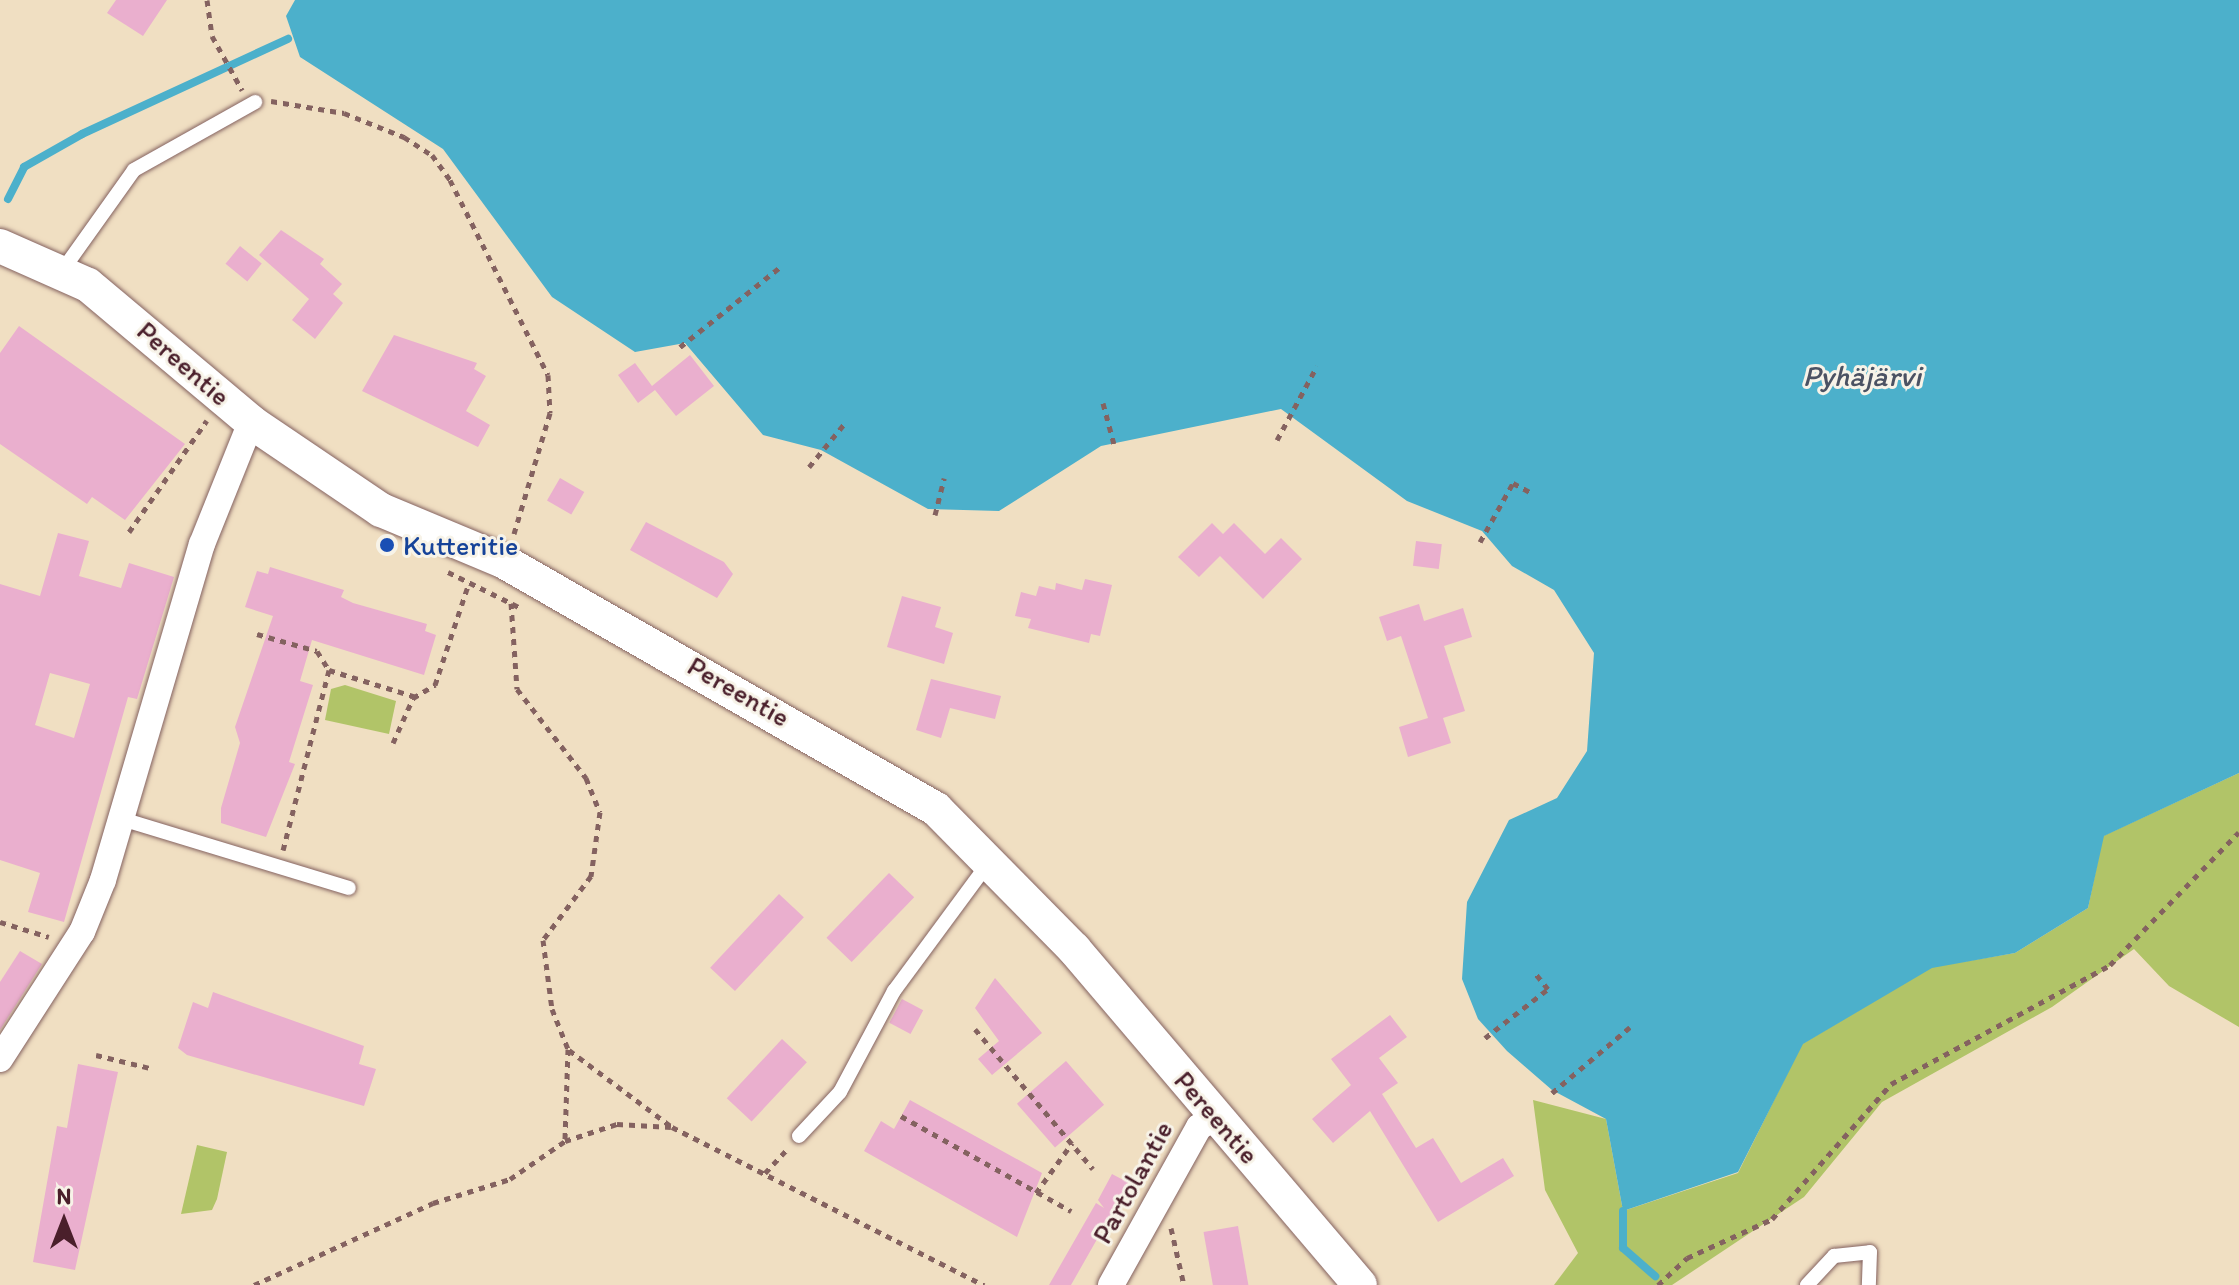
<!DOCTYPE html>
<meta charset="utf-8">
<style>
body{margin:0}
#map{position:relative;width:2239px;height:1285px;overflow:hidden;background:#f0dfc2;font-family:Itim,sans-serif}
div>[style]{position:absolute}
.green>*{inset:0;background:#b1c468}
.water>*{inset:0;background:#4cb0cb}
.stream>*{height:8px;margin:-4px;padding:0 4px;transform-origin:4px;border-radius:4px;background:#4cb0cb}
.building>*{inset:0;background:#eaafce;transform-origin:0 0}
.path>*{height:5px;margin-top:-2.5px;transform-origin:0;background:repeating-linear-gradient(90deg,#846260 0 6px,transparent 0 12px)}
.roads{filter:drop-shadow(0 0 2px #846260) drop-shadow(0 0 2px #846260)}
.service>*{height:14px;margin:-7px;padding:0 7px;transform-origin:7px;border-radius:7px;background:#fff}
.minor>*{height:26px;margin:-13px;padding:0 13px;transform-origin:13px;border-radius:13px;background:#fff}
.tertiary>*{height:34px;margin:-17px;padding:0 17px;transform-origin:17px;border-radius:17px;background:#fff}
.dots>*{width:22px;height:22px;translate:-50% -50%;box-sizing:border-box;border:4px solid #f7f3e8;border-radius:50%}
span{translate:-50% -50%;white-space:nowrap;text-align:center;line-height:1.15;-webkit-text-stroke:6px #f7f3e8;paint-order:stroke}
.street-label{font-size:28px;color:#4a1f2b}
.transit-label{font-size:28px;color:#164399}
.left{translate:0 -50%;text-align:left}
.water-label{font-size:30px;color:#4b5263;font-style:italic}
.north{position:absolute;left:24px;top:1181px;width:80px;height:80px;-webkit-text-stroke:6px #f7f3e8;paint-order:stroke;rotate:0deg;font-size:22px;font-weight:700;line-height:32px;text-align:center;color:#4a1f2b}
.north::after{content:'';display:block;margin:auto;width:28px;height:36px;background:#4a1f2b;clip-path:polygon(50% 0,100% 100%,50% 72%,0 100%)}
</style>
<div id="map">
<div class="green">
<i style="clip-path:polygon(345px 685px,396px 701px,389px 734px,325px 720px,331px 689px)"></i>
<i style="clip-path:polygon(2239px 773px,2239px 1027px,2169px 986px,2134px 949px,2052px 1007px,1882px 1102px,1804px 1197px,1672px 1285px,1554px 1285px,1578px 1253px,1545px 1190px,1533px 1100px,1606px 1119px,1623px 1211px,1738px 1173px,1802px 1044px,1932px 967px,2015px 953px,2088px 908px,2103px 836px)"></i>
<i style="clip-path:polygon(197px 1145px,227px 1152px,217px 1199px,212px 1210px,181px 1214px)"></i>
</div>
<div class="water">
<i style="clip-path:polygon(295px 0,2239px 0,2239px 773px,2104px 836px,2088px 908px,2015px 953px,1932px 968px,1803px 1044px,1738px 1172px,1623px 1211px,1606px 1119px,1552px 1090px,1507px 1051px,1478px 1019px,1462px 979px,1467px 902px,1509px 820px,1557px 798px,1587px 751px,1594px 653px,1554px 590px,1512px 566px,1482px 531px,1407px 501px,1281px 409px,1101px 446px,999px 511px,928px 509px,821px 450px,763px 435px,685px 343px,635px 352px,552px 297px,443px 149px,300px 57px,286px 16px)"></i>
</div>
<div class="stream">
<i style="left:8px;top:199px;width:36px;rotate:-63deg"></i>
<i style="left:24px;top:167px;width:67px;rotate:-29.6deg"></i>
<i style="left:82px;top:134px;width:227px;rotate:-24.8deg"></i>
<i style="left:1623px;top:1211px;width:37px;rotate:90deg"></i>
<i style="left:1623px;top:1248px;width:43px;rotate:41.2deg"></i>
</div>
<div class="building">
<i style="clip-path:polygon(116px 0,167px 0,143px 36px,107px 13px)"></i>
<i style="clip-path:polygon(281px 230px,324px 259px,320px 264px,342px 284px,333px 294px,343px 303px,315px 339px,292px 320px,309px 299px,259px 255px)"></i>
<i style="left:240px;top:246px;width:28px;height:23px;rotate:39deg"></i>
<i style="clip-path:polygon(19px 326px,185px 444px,125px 520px,92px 497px,87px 504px,0 444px,0 353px)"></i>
<i style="clip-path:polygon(394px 335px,477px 363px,474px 369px,486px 376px,466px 411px,490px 425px,478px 447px,362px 391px)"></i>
<i style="clip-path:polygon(690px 355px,714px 386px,676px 416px,655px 390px,638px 403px,618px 375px,635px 363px,652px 386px)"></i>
<i style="left:560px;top:478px;width:28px;height:26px;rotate:30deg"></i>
<i style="clip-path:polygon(646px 522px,724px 562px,733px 574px,717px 598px,630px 550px)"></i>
<i style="clip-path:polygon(1212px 523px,1223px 534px,1234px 523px,1265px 554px,1281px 538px,1302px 559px,1263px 599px,1220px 556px,1199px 577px,1178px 557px)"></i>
<i style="clip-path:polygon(evenodd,58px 533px,89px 541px,79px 576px,121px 588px,129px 563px,174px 577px,137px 699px,128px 697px,64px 922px,28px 912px,40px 873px,0 860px,0 584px,40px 596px,58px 533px,50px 673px,90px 684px,74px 738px,35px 725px,50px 673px)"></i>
<i style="left:1416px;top:541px;width:26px;height:25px;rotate:7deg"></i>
<i style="clip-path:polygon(270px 567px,344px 590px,341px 597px,353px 603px,427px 624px,425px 631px,436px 635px,424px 675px,312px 640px,300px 681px,313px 685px,289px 762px,295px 764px,266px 837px,221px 823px,221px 808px,240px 743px,235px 727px,273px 616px,245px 607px,257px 571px,268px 574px)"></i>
<i style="clip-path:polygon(1085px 579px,1112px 585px,1100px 636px,1091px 634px,1089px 643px,1028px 628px,1031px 619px,1015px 616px,1021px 592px,1036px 596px,1039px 586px,1055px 590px,1056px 583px,1082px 590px)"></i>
<i style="clip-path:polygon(902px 596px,941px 607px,935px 627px,953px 633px,944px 664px,887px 647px)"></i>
<i style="clip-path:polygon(1419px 604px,1424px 621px,1463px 608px,1472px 637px,1444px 646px,1465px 711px,1443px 718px,1451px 743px,1408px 757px,1399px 727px,1428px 718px,1401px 636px,1387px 641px,1379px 617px)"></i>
<i style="clip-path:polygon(931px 679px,1001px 696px,995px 719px,950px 708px,941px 738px,916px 730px)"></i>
<i style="left:889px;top:873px;width:35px;height:90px;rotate:44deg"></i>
<i style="left:779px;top:894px;width:34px;height:101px;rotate:43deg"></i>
<i style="clip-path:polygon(20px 951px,42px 964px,0 1030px,0 982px)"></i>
<i style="clip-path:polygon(995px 978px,1042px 1033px,992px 1075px,978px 1059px,999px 1041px,975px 1008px)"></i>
<i style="clip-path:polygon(213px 992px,364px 1046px,359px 1064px,376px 1069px,364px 1106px,187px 1055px,178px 1048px,193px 1002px,208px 1008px)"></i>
<i style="left:902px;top:999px;width:24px;height:27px;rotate:28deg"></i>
<i style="clip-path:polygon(1390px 1015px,1407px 1037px,1379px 1058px,1398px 1083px,1382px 1094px,1416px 1148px,1433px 1138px,1461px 1183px,1503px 1158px,1514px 1176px,1438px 1222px,1370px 1111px,1333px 1143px,1312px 1119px,1351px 1085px,1331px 1059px)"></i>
<i style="left:782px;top:1039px;width:34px;height:81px;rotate:43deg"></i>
<i style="left:1066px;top:1061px;width:58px;height:65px;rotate:49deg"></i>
<i style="clip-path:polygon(78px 1064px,118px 1072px,75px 1270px,33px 1262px,57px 1126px,67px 1128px)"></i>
<i style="clip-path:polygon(910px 1100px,1042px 1173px,1017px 1237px,864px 1151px,881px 1121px,894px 1129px)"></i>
<i style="clip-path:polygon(1112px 1174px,1129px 1183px,1071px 1285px,1049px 1285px,1096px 1203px,1104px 1208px,1098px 1200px)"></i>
<i style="left:1238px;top:1226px;width:60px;height:35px;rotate:80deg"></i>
</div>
<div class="path">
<i style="left:207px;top:0;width:36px;rotate:82deg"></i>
<i style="left:212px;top:36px;width:62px;rotate:60.9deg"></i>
<i style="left:271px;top:101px;width:74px;rotate:9.3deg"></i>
<i style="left:344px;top:113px;width:65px;rotate:21.8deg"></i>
<i style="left:404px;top:137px;width:33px;rotate:33deg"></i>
<i style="left:432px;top:155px;width:31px;rotate:54deg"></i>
<i style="left:450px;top:180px;width:218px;rotate:63.3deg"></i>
<i style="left:548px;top:375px;width:38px;rotate:87deg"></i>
<i style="left:550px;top:413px;width:126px;rotate:106.6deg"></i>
<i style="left:680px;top:347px;width:127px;rotate:-38.6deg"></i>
<i style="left:1103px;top:403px;width:42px;rotate:75deg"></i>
<i style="left:1277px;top:440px;width:84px;rotate:-61.6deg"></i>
<i style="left:809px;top:467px;width:57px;rotate:-50.7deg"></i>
<i style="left:935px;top:515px;width:38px;rotate:-76deg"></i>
<i style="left:129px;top:532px;width:136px;rotate:-55.1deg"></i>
<i style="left:1480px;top:542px;width:68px;rotate:-60.8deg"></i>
<i style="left:1513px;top:483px;width:19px;rotate:28deg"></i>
<i style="left:448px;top:572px;width:81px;rotate:26.3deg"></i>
<i style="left:511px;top:603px;width:86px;rotate:86deg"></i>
<i style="left:517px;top:689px;width:113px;rotate:52.2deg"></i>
<i style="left:586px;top:778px;width:37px;rotate:68deg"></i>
<i style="left:600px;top:812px;width:65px;rotate:98deg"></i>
<i style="left:591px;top:876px;width:80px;rotate:126.9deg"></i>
<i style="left:543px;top:940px;width:70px;rotate:82.6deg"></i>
<i style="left:552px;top:1009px;width:43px;rotate:68.2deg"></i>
<i style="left:568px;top:1049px;width:92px;rotate:91.9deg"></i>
<i style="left:257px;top:634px;width:62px;rotate:15.8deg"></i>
<i style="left:317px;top:651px;width:22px;rotate:58deg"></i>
<i style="left:329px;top:670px;width:186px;rotate:104.3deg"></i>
<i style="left:329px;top:670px;width:91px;rotate:17.2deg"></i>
<i style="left:393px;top:743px;width:49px;rotate:-66deg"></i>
<i style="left:413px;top:698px;width:26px;rotate:-31deg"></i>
<i style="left:435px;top:685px;width:108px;rotate:-71.6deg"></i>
<i style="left:0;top:922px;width:51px;rotate:17deg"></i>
<i style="left:975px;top:1029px;width:183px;rotate:49.9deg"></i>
<i style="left:1485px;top:1038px;width:80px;rotate:-37.9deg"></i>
<i style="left:1548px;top:989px;width:22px;rotate:-129deg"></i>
<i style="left:569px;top:1050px;width:129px;rotate:36.8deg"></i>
<i style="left:672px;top:1127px;width:350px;rotate:26.9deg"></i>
<i style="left:96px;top:1055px;width:56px;rotate:13.5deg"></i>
<i style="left:1552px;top:1093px;width:102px;rotate:-40.2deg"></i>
<i style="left:901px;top:1116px;width:195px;rotate:29.2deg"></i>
<i style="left:765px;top:1173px;width:33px;rotate:-47deg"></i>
<i style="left:1036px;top:1193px;width:62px;rotate:-54.2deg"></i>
<i style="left:1171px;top:1228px;width:58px;rotate:77.2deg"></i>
<i style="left:254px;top:1285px;width:197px;rotate:-24.6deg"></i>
<i style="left:433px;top:1203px;width:81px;rotate:-17.3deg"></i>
<i style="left:510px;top:1179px;width:67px;rotate:-34.6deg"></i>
<i style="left:565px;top:1141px;width:55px;rotate:-18.1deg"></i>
<i style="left:617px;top:1124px;width:54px;rotate:3.2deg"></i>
<i style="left:1658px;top:1285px;width:40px;rotate:-43deg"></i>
<i style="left:1687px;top:1258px;width:94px;rotate:-24.6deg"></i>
<i style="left:1772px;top:1219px;width:180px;rotate:-48.6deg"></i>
<i style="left:1891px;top:1084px;width:249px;rotate:-28.5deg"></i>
<i style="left:2110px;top:965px;width:185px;rotate:-45.9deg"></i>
</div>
<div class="roads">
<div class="service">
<i style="left:62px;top:271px;width:124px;rotate:-54.5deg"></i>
<i style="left:134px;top:170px;width:139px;rotate:-29.3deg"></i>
<i style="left:122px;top:819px;width:237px;rotate:16.9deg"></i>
<i style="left:799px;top:1136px;width:60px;rotate:-47deg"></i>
<i style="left:840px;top:1092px;width:115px;rotate:-61.9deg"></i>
<i style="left:894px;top:991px;width:160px;rotate:-53.6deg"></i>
<i style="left:1807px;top:1285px;width:40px;rotate:-47deg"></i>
<i style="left:1834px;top:1256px;width:36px;rotate:-6deg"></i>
<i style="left:1870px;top:1252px;width:33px;rotate:92deg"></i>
</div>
<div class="minor">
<i style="left:0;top:1059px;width:151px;rotate:-57.2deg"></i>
<i style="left:82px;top:932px;width:56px;rotate:-68deg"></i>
<i style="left:103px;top:880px;width:350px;rotate:-73.6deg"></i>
<i style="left:202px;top:544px;width:131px;rotate:-68.1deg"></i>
<i style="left:1111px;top:1285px;width:181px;rotate:-60.9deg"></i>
<i style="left:1199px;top:1127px;width:21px;rotate:-29deg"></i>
</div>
<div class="tertiary">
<i style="left:0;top:246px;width:96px;rotate:23.9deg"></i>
<i style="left:88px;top:285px;width:213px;rotate:40deg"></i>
<i style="left:251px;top:422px;width:157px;rotate:34.1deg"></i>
<i style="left:381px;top:510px;width:132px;rotate:22.7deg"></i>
<i style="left:503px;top:561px;width:499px;rotate:29.8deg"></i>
<i style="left:936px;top:809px;width:197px;rotate:45.4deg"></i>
<i style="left:1074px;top:949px;width:441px;rotate:49.6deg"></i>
</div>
</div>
<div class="dots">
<i style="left:387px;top:545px;background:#1a4fb4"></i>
</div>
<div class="street-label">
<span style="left:184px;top:363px;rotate:41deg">Pereentie</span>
<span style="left:739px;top:691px;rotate:30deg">Pereentie</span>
<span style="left:1217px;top:1117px;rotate:49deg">Pereentie</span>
<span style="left:1132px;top:1182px;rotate:-61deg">Partolantie</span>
</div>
<div class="transit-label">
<span class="left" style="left:403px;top:545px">Kutteritie</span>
</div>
<div class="water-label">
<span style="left:1862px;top:376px">Pyhäjärvi</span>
</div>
<div class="north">N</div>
</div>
